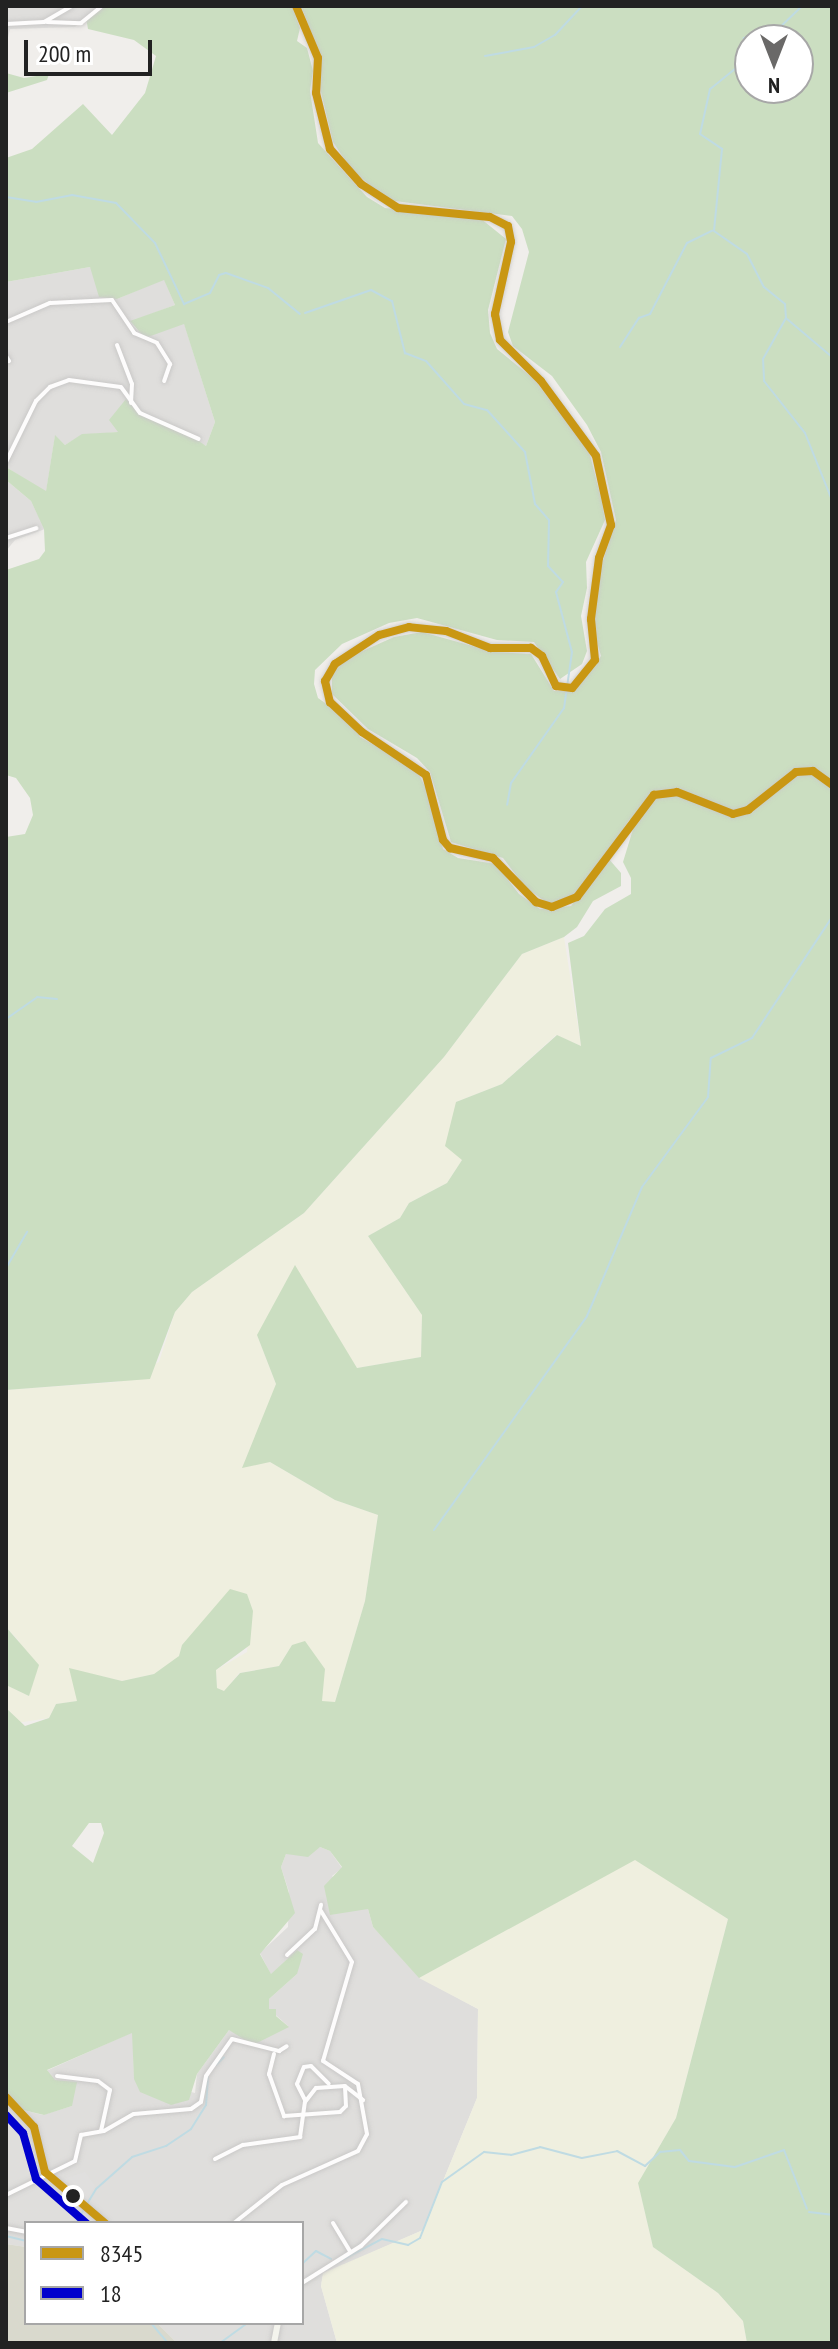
<!DOCTYPE html>
<style>
body{margin:0}
#map{position:relative;width:838px;height:2349px;overflow:hidden;background:#f0eeeb;font-family:"PT Sans Narrow",sans-serif}
div>[style]{position:absolute}
.residential>*{inset:0;background:#dfdedc}
.construction>*{inset:0;background:#d9d9cd}
.farmland>*{inset:0;background:#efefdf}
.forest>*{inset:0;background:#cbdec1}
.parking>*{inset:0;background:#e0dfde}
.stream>*{height:2px;margin:-1px;padding:0 1px;transform-origin:1px;border-radius:1px;background:#bfdbe3}
.roads{filter:drop-shadow(0 0 2px #c9c8c7) drop-shadow(0 0 2px #c9c8c7)}
.street>*{height:4px;margin:-2px;padding:0 2px;transform-origin:2px;border-radius:2px;background:#fdfcfc}
.secondary>*{height:6px;margin:-3px;padding:0 3px;transform-origin:3px;border-radius:3px;background:#f4f4ed}
.bus-1>*{height:8px;margin:-4px;padding:0 4px;transform-origin:4px;border-radius:4px;background:#c99713}
.bus-2>*{height:8px;margin:-4px;padding:0 4px;transform-origin:4px;border-radius:4px;background:#0000cd}
.dots>*{width:22px;height:22px;translate:-50% -50%;box-sizing:border-box;border:4px solid #fff;border-radius:50%}
span{translate:-50% -50%;white-space:nowrap;text-align:center;line-height:1.15;-webkit-text-stroke:6px #fff;paint-order:stroke}
.frame{position:absolute;inset:0;border:8px solid #222;pointer-events:none}
.legend{position:absolute;left:24px;top:2221px;width:280px;height:104px;box-sizing:border-box;background:#fff;border:2px solid #a7a7a7;margin:0;padding:10px 14px;list-style:none;font-size:24px;color:#222}
.legend li{display:flex;align-items:center;gap:16px;height:40px}
.legend b{width:40px;border:2px solid #a7a7a7}
.north{position:absolute;left:734px;top:24px;width:80px;height:80px;box-sizing:border-box;background:#fff;border:2px solid #a7a7a7;border-radius:50%;rotate:180deg;font-size:22px;font-weight:700;line-height:32px;text-align:center;color:#222}
.north::after{content:'';display:block;margin:auto;width:28px;height:36px;background:#6a6968;clip-path:polygon(50% 0,100% 100%,50% 72%,0 100%)}
.scale{position:absolute;left:24px;top:40px;width:128px;height:36px;box-sizing:border-box;border:4px solid #222;border-top:0;padding-left:10px;font-size:24px;line-height:28px;white-space:nowrap;color:#222;-webkit-text-stroke:6px #fff;paint-order:stroke}
</style>
<div id="map">
<div class="residential">
<i style="clip-path:polygon(6px 6px,100px 6px,75px 27px,10px 29px,6px 46px)"></i>
<i style="clip-path:polygon(90px 267px,117px 299px,164px 279px,175px 305px,130px 322px,145px 337px,184px 323px,215px 422px,206px 446px,131px 407px,119px 432px,82px 435px,65px 445px,55px 436px,46px 492px,6px 467px,6px 282px)"></i>
<i style="clip-path:polygon(6px 480px,31px 501px,45px 529px,15px 540px,6px 551px)"></i>
<i style="clip-path:polygon(320px 1847px,330px 1851px,342px 1868px,332px 1876px,361px 1909px,368px 1909px,373px 1927px,419px 1977px,478px 2009px,477px 2098px,423px 2230px,323px 2274px,321px 2286px,337px 2343px,177px 2343px,157px 2323px,302px 2323px,302px 2223px,26px 2223px,26px 2247px,6px 2244px,6px 2093px,23px 2110px,43px 2115px,72px 2106px,46px 2071px,133px 2032px,134px 2078px,195px 2093px,197px 2074px,229px 2030px,288px 2026px,269px 2009px,269px 1999px,297px 1974px,297px 1950px,271px 1975px,260px 1953px,288px 1927px,289px 1892px,281px 1867px,286px 1854px)"></i>
</div>
<div class="construction">
<i style="clip-path:polygon(6px 2244px,26px 2247px,26px 2323px,157px 2323px,177px 2343px,6px 2343px)"></i>
</div>
<div class="farmland">
<i style="clip-path:polygon(564px 937px,581px 1046px,556px 1035px,502px 1084px,456px 1102px,462px 1160px,447px 1183px,409px 1203px,400px 1218px,368px 1236px,422px 1315px,421px 1357px,357px 1368px,257px 1335px,276px 1384px,270px 1462px,335px 1500px,378px 1515px,365px 1601px,335px 1702px,322px 1702px,292px 1645px,279px 1666px,239px 1673px,224px 1692px,217px 1688px,216px 1670px,247px 1652px,249px 1621px,214px 1613px,172px 1664px,154px 1674px,122px 1681px,70px 1669px,78px 1701px,56px 1704px,49px 1718px,17px 1723px,6px 1708px,6px 1685px,29px 1696px,19px 1641px,6px 1627px,6px 1390px,118px 1382px,159px 1362px,175px 1312px,192px 1292px,304px 1213px,444px 1057px,522px 954px)"></i>
<i style="clip-path:polygon(635px 1859px,728px 1919px,676px 2118px,638px 2183px,653px 2247px,718px 2293px,743px 2321px,747px 2343px,337px 2343px,321px 2286px,323px 2273px,423px 2230px,477px 2098px,478px 2009px,419px 1978px)"></i>
</div>
<div class="forest">
<i style="clip-path:polygon(101px 6px,292px 6px,300px 28px,297px 41px,307px 48px,313px 71px,310px 91px,318px 143px,367px 197px,385px 208px,480px 218px,506px 239px,488px 310px,490px 333px,497px 349px,534px 379px,589px 451px,602px 502px,605px 520px,586px 562px,587px 588px,581px 616px,587px 651px,582px 664px,560px 679px,534px 642px,497px 640px,417px 618px,389px 623px,342px 644px,315px 670px,314px 684px,318px 698px,349px 720px,360px 737px,416px 769px,430px 796px,443px 849px,458px 858px,496px 864px,519px 894px,540px 909px,571px 906px,608px 858px,621px 873px,621px 886px,593px 901px,577px 927px,564px 937px,522px 954px,444px 1057px,304px 1213px,192px 1292px,175px 1312px,150px 1379px,6px 1390px,6px 837px,25px 834px,33px 815px,30px 798px,16px 778px,6px 775px,6px 570px,39px 559px,45px 551px,44px 529px,31px 501px,6px 480px,6px 467px,46px 491px,55px 435px,65px 445px,82px 434px,118px 432px,109px 420px,126px 399px,140px 415px,181px 429px,206px 446px,215px 422px,184px 324px,145px 338px,130px 321px,175px 305px,164px 280px,117px 299px,99px 297px,90px 267px,6px 282px,6px 158px,32px 149px,83px 104px,112px 135px,145px 93px,156px 56px,134px 40px,88px 29px,86px 18px)"></i>
<i style="clip-path:polygon(evenodd,301px 6px,832px 6px,832px 2343px,747px 2343px,743px 2321px,718px 2293px,653px 2247px,638px 2183px,676px 2118px,728px 1919px,635px 1860px,419px 1978px,373px 1927px,368px 1909px,330px 1915px,324px 1886px,342px 1867px,330px 1851px,320px 1847px,308px 1857px,286px 1854px,281px 1867px,295px 1913px,260px 1954px,271px 1974px,297px 1950px,303px 1954px,297px 1974px,269px 1999px,269px 2009px,276px 2009px,276px 2016px,289px 2027px,253px 2045px,229px 2030px,197px 2074px,189px 2100px,171px 2105px,140px 2092px,134px 2079px,132px 2033px,47px 2070px,55px 2080px,77px 2082px,72px 2106px,44px 2115px,23px 2110px,6px 2093px,6px 1708px,25px 1726px,49px 1718px,56px 1704px,77px 1701px,69px 1668px,122px 1681px,154px 1674px,179px 1656px,182px 1645px,230px 1589px,247px 1594px,253px 1611px,250px 1645px,216px 1670px,217px 1688px,224px 1691px,240px 1673px,279px 1666px,292px 1645px,305px 1641px,325px 1669px,322px 1701px,335px 1702px,365px 1601px,378px 1515px,335px 1500px,270px 1462px,242px 1468px,276px 1384px,257px 1335px,295px 1265px,357px 1368px,421px 1357px,422px 1315px,368px 1236px,400px 1218px,409px 1203px,447px 1183px,462px 1160px,445px 1146px,456px 1102px,502px 1084px,557px 1035px,581px 1046px,568px 943px,584px 936px,605px 909px,631px 894px,631px 878px,623px 862px,634px 826px,630px 819px,579px 893px,559px 904px,546px 902px,525px 887px,503px 858px,451px 842px,430px 772px,417px 758px,368px 729px,332px 694px,332px 674px,347px 658px,394px 637px,422px 632px,494px 652px,531px 654px,554px 691px,575px 691px,601px 656px,593px 628px,601px 567px,616px 520px,601px 452px,587px 425px,552px 376px,513px 346px,508px 332px,529px 252px,522px 229px,512px 216px,387px 200px,351px 169px,333px 142px,321px 92px,320px 55px,301px 6px,750px 40px,798px 40px,798px 88px,750px 88px,750px 40px,301px 6px,89px 1823px,101px 1823px,104px 1833px,93px 1863px,72px 1846px,89px 1823px)"></i>
<i style="clip-path:polygon(6px 73px,24px 78px,49px 74px,47px 80px,6px 93px)"></i>
<i style="clip-path:polygon(6px 1627px,39px 1665px,29px 1696px,6px 1685px)"></i>
</div>
<div class="parking">
<i style="clip-path:polygon(85px 2172px,95px 2186px,86px 2199px,63px 2179px)"></i>
</div>
<div class="stream">
<i style="left:802px;top:6px;width:37px;rotate:136deg"></i>
<i style="left:775px;top:32px;width:32px;rotate:169deg"></i>
<i style="left:744px;top:38px;width:26px;rotate:97deg"></i>
<i style="left:741px;top:64px;width:40px;rotate:141deg"></i>
<i style="left:710px;top:89px;width:46px;rotate:102.5deg"></i>
<i style="left:700px;top:134px;width:27px;rotate:34deg"></i>
<i style="left:722px;top:149px;width:82px;rotate:95.6deg"></i>
<i style="left:714px;top:231px;width:40px;rotate:34.9deg"></i>
<i style="left:747px;top:254px;width:37px;rotate:63deg"></i>
<i style="left:764px;top:287px;width:27px;rotate:39deg"></i>
<i style="left:785px;top:304px;width:14px;rotate:86deg"></i>
<i style="left:786px;top:318px;width:47px;rotate:119.3deg"></i>
<i style="left:763px;top:359px;width:22px;rotate:87deg"></i>
<i style="left:764px;top:381px;width:66px;rotate:51.7deg"></i>
<i style="left:805px;top:433px;width:72px;rotate:68.1deg"></i>
<i style="left:485px;top:56px;width:50px;rotate:-10.4deg"></i>
<i style="left:534px;top:47px;width:24px;rotate:-30deg"></i>
<i style="left:555px;top:35px;width:40px;rotate:-47deg"></i>
<i style="left:6px;top:197px;width:30px;rotate:9deg"></i>
<i style="left:36px;top:202px;width:37px;rotate:-11deg"></i>
<i style="left:72px;top:195px;width:45px;rotate:10.3deg"></i>
<i style="left:116px;top:203px;width:56px;rotate:45.7deg"></i>
<i style="left:155px;top:243px;width:68px;rotate:64.6deg"></i>
<i style="left:184px;top:304px;width:28px;rotate:-23deg"></i>
<i style="left:210px;top:293px;width:20px;rotate:-63deg"></i>
<i style="left:219px;top:275px;width:7px;rotate:-16deg"></i>
<i style="left:226px;top:273px;width:45px;rotate:19.7deg"></i>
<i style="left:268px;top:288px;width:41px;rotate:39.1deg"></i>
<i style="left:305px;top:313px;width:70px;rotate:-19.2deg"></i>
<i style="left:371px;top:290px;width:24px;rotate:28deg"></i>
<i style="left:392px;top:301px;width:54px;rotate:76deg"></i>
<i style="left:405px;top:353px;width:22px;rotate:21deg"></i>
<i style="left:426px;top:361px;width:57px;rotate:48.5deg"></i>
<i style="left:464px;top:404px;width:24px;rotate:15deg"></i>
<i style="left:487px;top:410px;width:57px;rotate:47.9deg"></i>
<i style="left:525px;top:452px;width:53px;rotate:79.1deg"></i>
<i style="left:535px;top:504px;width:21px;rotate:49deg"></i>
<i style="left:549px;top:520px;width:46px;rotate:91.2deg"></i>
<i style="left:548px;top:566px;width:22px;rotate:47deg"></i>
<i style="left:563px;top:582px;width:12px;rotate:125deg"></i>
<i style="left:556px;top:592px;width:62px;rotate:75.1deg"></i>
<i style="left:572px;top:652px;width:57px;rotate:98.1deg"></i>
<i style="left:564px;top:708px;width:92px;rotate:125.2deg"></i>
<i style="left:511px;top:783px;width:22px;rotate:100deg"></i>
<i style="left:787px;top:319px;width:59px;rotate:40.2deg"></i>
<i style="left:620px;top:347px;width:35px;rotate:-57deg"></i>
<i style="left:639px;top:318px;width:12px;rotate:-20deg"></i>
<i style="left:650px;top:314px;width:80px;rotate:-62.5deg"></i>
<i style="left:687px;top:243px;width:28px;rotate:-26deg"></i>
<i style="left:831px;top:607px;width:3px;rotate:-72deg"></i>
<i style="left:6px;top:1019px;width:38px;rotate:-35deg"></i>
<i style="left:37px;top:997px;width:20px;rotate:6deg"></i>
<i style="left:6px;top:1268px;width:42px;rotate:-59.7deg"></i>
<i style="left:434px;top:1530px;width:263px;rotate:-54.4deg"></i>
<i style="left:587px;top:1316px;width:140px;rotate:-66.9deg"></i>
<i style="left:642px;top:1187px;width:112px;rotate:-53.7deg"></i>
<i style="left:708px;top:1097px;width:39px;rotate:-86deg"></i>
<i style="left:711px;top:1058px;width:46px;rotate:-26deg"></i>
<i style="left:752px;top:1038px;width:145px;rotate:-56.5deg"></i>
<i style="left:216px;top:2065px;width:11px;rotate:-45deg"></i>
<i style="left:87px;top:2204px;width:17px;rotate:-59deg"></i>
<i style="left:96px;top:2189px;width:48px;rotate:-41.6deg"></i>
<i style="left:132px;top:2157px;width:36px;rotate:-18deg"></i>
<i style="left:166px;top:2146px;width:30px;rotate:-34deg"></i>
<i style="left:191px;top:2129px;width:28px;rotate:-58deg"></i>
<i style="left:206px;top:2105px;width:28px;rotate:-86deg"></i>
<i style="left:809px;top:2212px;width:23px;rotate:7deg"></i>
<i style="left:76px;top:2223px;width:16px;rotate:-60deg"></i>
<i style="left:6px;top:2236px;width:21px;rotate:14deg"></i>
<i style="left:340px;top:2261px;width:47px;rotate:-27.6deg"></i>
<i style="left:382px;top:2239px;width:27px;rotate:13deg"></i>
<i style="left:408px;top:2245px;width:14px;rotate:-30deg"></i>
<i style="left:420px;top:2238px;width:60px;rotate:-68.6deg"></i>
<i style="left:442px;top:2182px;width:52px;rotate:-35.5deg"></i>
<i style="left:484px;top:2152px;width:27px;rotate:6deg"></i>
<i style="left:511px;top:2155px;width:30px;rotate:-15deg"></i>
<i style="left:540px;top:2147px;width:43px;rotate:14.7deg"></i>
<i style="left:582px;top:2158px;width:36px;rotate:-11deg"></i>
<i style="left:617px;top:2151px;width:32px;rotate:28deg"></i>
<i style="left:645px;top:2166px;width:21px;rotate:-43deg"></i>
<i style="left:660px;top:2152px;width:20px;rotate:-6deg"></i>
<i style="left:680px;top:2150px;width:14px;rotate:51deg"></i>
<i style="left:689px;top:2161px;width:46px;rotate:7.4deg"></i>
<i style="left:735px;top:2167px;width:52px;rotate:-19.1deg"></i>
<i style="left:784px;top:2150px;width:63px;rotate:68.7deg"></i>
<i style="left:302px;top:2264px;width:19px;rotate:-43deg"></i>
<i style="left:316px;top:2251px;width:17px;rotate:28deg"></i>
<i style="left:151px;top:2323px;width:26px;rotate:50deg"></i>
<i style="left:220px;top:2343px;width:34px;rotate:-36deg"></i>
</div>
<div class="roads">
<div class="street">
<i style="left:47px;top:22px;width:34px;rotate:2deg"></i>
<i style="left:81px;top:23px;width:27px;rotate:-39deg"></i>
<i style="left:6px;top:24px;width:38px;rotate:-3deg"></i>
<i style="left:44px;top:22px;width:32px;rotate:-30deg"></i>
<i style="left:6px;top:322px;width:48px;rotate:-23.4deg"></i>
<i style="left:50px;top:303px;width:62px;rotate:-2.8deg"></i>
<i style="left:112px;top:300px;width:40px;rotate:56deg"></i>
<i style="left:134px;top:333px;width:25px;rotate:23deg"></i>
<i style="left:157px;top:343px;width:25px;rotate:58deg"></i>
<i style="left:170px;top:364px;width:18px;rotate:109deg"></i>
<i style="left:117px;top:345px;width:42px;rotate:69deg"></i>
<i style="left:132px;top:384px;width:19px;rotate:93deg"></i>
<i style="left:6px;top:356px;width:6px;rotate:59deg"></i>
<i style="left:6px;top:462px;width:68px;rotate:-63.8deg"></i>
<i style="left:36px;top:401px;width:20px;rotate:-45deg"></i>
<i style="left:50px;top:387px;width:20px;rotate:-20deg"></i>
<i style="left:69px;top:380px;width:52px;rotate:7.7deg"></i>
<i style="left:121px;top:387px;width:32px;rotate:54deg"></i>
<i style="left:140px;top:413px;width:64px;rotate:23.8deg"></i>
<i style="left:6px;top:538px;width:32px;rotate:-18deg"></i>
<i style="left:287px;top:1955px;width:38px;rotate:-43deg"></i>
<i style="left:315px;top:1929px;width:25px;rotate:-76deg"></i>
<i style="left:274px;top:2054px;width:21px;rotate:104deg"></i>
<i style="left:269px;top:2074px;width:45px;rotate:70.3deg"></i>
<i style="left:284px;top:2116px;width:56px;rotate:-4.1deg"></i>
<i style="left:340px;top:2112px;width:8px;rotate:-45deg"></i>
<i style="left:346px;top:2106px;width:19px;rotate:-93deg"></i>
<i style="left:57px;top:2076px;width:41px;rotate:7deg"></i>
<i style="left:98px;top:2081px;width:15px;rotate:37deg"></i>
<i style="left:110px;top:2090px;width:42px;rotate:102.4deg"></i>
<i style="left:305px;top:2100px;width:18px;rotate:-117deg"></i>
<i style="left:297px;top:2084px;width:18px;rotate:-68deg"></i>
<i style="left:304px;top:2067px;width:7px;rotate:-8deg"></i>
<i style="left:311px;top:2066px;width:25px;rotate:45deg"></i>
<i style="left:215px;top:2159px;width:31px;rotate:-27deg"></i>
<i style="left:243px;top:2145px;width:58px;rotate:-8deg"></i>
<i style="left:300px;top:2137px;width:35px;rotate:-82deg"></i>
<i style="left:305px;top:2102px;width:18px;rotate:-52deg"></i>
<i style="left:316px;top:2088px;width:29px;rotate:-4deg"></i>
<i style="left:345px;top:2086px;width:23px;rotate:38deg"></i>
<i style="left:6px;top:2195px;width:77px;rotate:-26.2deg"></i>
<i style="left:75px;top:2161px;width:27px;rotate:-77deg"></i>
<i style="left:81px;top:2135px;width:23px;rotate:-10deg"></i>
<i style="left:104px;top:2131px;width:34px;rotate:-30deg"></i>
<i style="left:134px;top:2114px;width:57px;rotate:-5deg"></i>
<i style="left:191px;top:2109px;width:12px;rotate:-35deg"></i>
<i style="left:201px;top:2102px;width:26px;rotate:-79deg"></i>
<i style="left:206px;top:2076px;width:45px;rotate:-54.9deg"></i>
<i style="left:232px;top:2039px;width:49px;rotate:14.3deg"></i>
<i style="left:279px;top:2051px;width:9px;rotate:-32deg"></i>
<i style="left:234px;top:2223px;width:61px;rotate:-38.4deg"></i>
<i style="left:282px;top:2185px;width:83px;rotate:-24.1deg"></i>
<i style="left:358px;top:2151px;width:19px;rotate:-62deg"></i>
<i style="left:367px;top:2134px;width:51px;rotate:-100.2deg"></i>
<i style="left:358px;top:2084px;width:42px;rotate:-146.7deg"></i>
<i style="left:323px;top:2061px;width:103px;rotate:-73.7deg"></i>
<i style="left:352px;top:1962px;width:60px;rotate:-121.3deg"></i>
<i style="left:333px;top:2223px;width:33px;rotate:59deg"></i>
<i style="left:6px;top:2228px;width:20px;rotate:11deg"></i>
<i style="left:302px;top:2283px;width:70px;rotate:-32.1deg"></i>
<i style="left:361px;top:2246px;width:63px;rotate:-44.4deg"></i>
</div>
<div class="secondary">
<i style="left:296px;top:6px;width:56px;rotate:67.1deg"></i>
<i style="left:318px;top:58px;width:35px;rotate:93deg"></i>
<i style="left:316px;top:93px;width:58px;rotate:76deg"></i>
<i style="left:330px;top:149px;width:47px;rotate:48.5deg"></i>
<i style="left:361px;top:184px;width:44px;rotate:33deg"></i>
<i style="left:398px;top:208px;width:92px;rotate:5.6deg"></i>
<i style="left:490px;top:217px;width:20px;rotate:27deg"></i>
<i style="left:508px;top:226px;width:16px;rotate:79deg"></i>
<i style="left:511px;top:242px;width:74px;rotate:102.5deg"></i>
<i style="left:495px;top:314px;width:26px;rotate:79deg"></i>
<i style="left:500px;top:340px;width:58px;rotate:45deg"></i>
<i style="left:541px;top:381px;width:93px;rotate:53.7deg"></i>
<i style="left:596px;top:456px;width:71px;rotate:77.7deg"></i>
<i style="left:611px;top:525px;width:35px;rotate:110deg"></i>
<i style="left:599px;top:558px;width:62px;rotate:97.5deg"></i>
<i style="left:591px;top:619px;width:41px;rotate:84.4deg"></i>
<i style="left:595px;top:660px;width:36px;rotate:129deg"></i>
<i style="left:572px;top:688px;width:16px;rotate:-173deg"></i>
<i style="left:556px;top:686px;width:33px;rotate:-115deg"></i>
<i style="left:542px;top:656px;width:14px;rotate:-144deg"></i>
<i style="left:531px;top:648px;width:41px;rotate:180deg"></i>
<i style="left:490px;top:648px;width:47px;rotate:-158.9deg"></i>
<i style="left:446px;top:631px;width:37px;rotate:-174deg"></i>
<i style="left:409px;top:627px;width:31px;rotate:165deg"></i>
<i style="left:379px;top:635px;width:53px;rotate:146.6deg"></i>
<i style="left:335px;top:664px;width:20px;rotate:120deg"></i>
<i style="left:325px;top:681px;width:22px;rotate:77deg"></i>
<i style="left:330px;top:702px;width:44px;rotate:43.2deg"></i>
<i style="left:362px;top:732px;width:77px;rotate:33.9deg"></i>
<i style="left:426px;top:775px;width:67px;rotate:75.3deg"></i>
<i style="left:443px;top:840px;width:11px;rotate:49deg"></i>
<i style="left:450px;top:848px;width:44px;rotate:13.1deg"></i>
<i style="left:493px;top:858px;width:62px;rotate:45.7deg"></i>
<i style="left:536px;top:902px;width:17px;rotate:17deg"></i>
<i style="left:552px;top:907px;width:27px;rotate:-22deg"></i>
<i style="left:577px;top:897px;width:128px;rotate:-53deg"></i>
<i style="left:654px;top:795px;width:23px;rotate:-7deg"></i>
<i style="left:677px;top:792px;width:60px;rotate:21.4deg"></i>
<i style="left:733px;top:814px;width:16px;rotate:-15deg"></i>
<i style="left:748px;top:810px;width:61px;rotate:-38.4deg"></i>
<i style="left:796px;top:772px;width:17px;rotate:-3deg"></i>
<i style="left:813px;top:771px;width:24px;rotate:36deg"></i>
<i style="left:6px;top:2097px;width:41px;rotate:47deg"></i>
<i style="left:34px;top:2127px;width:46px;rotate:76.3deg"></i>
<i style="left:45px;top:2172px;width:79px;rotate:40.4deg"></i>
<i style="left:274px;top:2343px;width:20px;rotate:-79deg"></i>
</div>
</div>
<div class="bus-1">
<i style="left:296px;top:6px;width:56px;rotate:67.1deg"></i>
<i style="left:318px;top:58px;width:35px;rotate:93deg"></i>
<i style="left:316px;top:93px;width:58px;rotate:76deg"></i>
<i style="left:330px;top:149px;width:47px;rotate:48.5deg"></i>
<i style="left:361px;top:184px;width:44px;rotate:33deg"></i>
<i style="left:398px;top:208px;width:92px;rotate:5.6deg"></i>
<i style="left:490px;top:217px;width:20px;rotate:27deg"></i>
<i style="left:508px;top:226px;width:16px;rotate:79deg"></i>
<i style="left:511px;top:242px;width:74px;rotate:102.5deg"></i>
<i style="left:495px;top:314px;width:26px;rotate:79deg"></i>
<i style="left:500px;top:340px;width:58px;rotate:45deg"></i>
<i style="left:541px;top:381px;width:93px;rotate:53.7deg"></i>
<i style="left:596px;top:456px;width:71px;rotate:77.7deg"></i>
<i style="left:611px;top:525px;width:35px;rotate:110deg"></i>
<i style="left:599px;top:558px;width:62px;rotate:97.5deg"></i>
<i style="left:591px;top:619px;width:41px;rotate:84.4deg"></i>
<i style="left:595px;top:660px;width:36px;rotate:129deg"></i>
<i style="left:572px;top:688px;width:16px;rotate:-173deg"></i>
<i style="left:556px;top:686px;width:33px;rotate:-115deg"></i>
<i style="left:542px;top:656px;width:14px;rotate:-144deg"></i>
<i style="left:531px;top:648px;width:41px;rotate:180deg"></i>
<i style="left:490px;top:648px;width:47px;rotate:-158.9deg"></i>
<i style="left:446px;top:631px;width:37px;rotate:-174deg"></i>
<i style="left:409px;top:627px;width:31px;rotate:165deg"></i>
<i style="left:379px;top:635px;width:53px;rotate:146.6deg"></i>
<i style="left:335px;top:664px;width:20px;rotate:120deg"></i>
<i style="left:325px;top:681px;width:22px;rotate:77deg"></i>
<i style="left:330px;top:702px;width:44px;rotate:43.2deg"></i>
<i style="left:362px;top:732px;width:77px;rotate:33.9deg"></i>
<i style="left:426px;top:775px;width:67px;rotate:75.3deg"></i>
<i style="left:443px;top:840px;width:11px;rotate:49deg"></i>
<i style="left:450px;top:848px;width:44px;rotate:13.1deg"></i>
<i style="left:493px;top:858px;width:62px;rotate:45.7deg"></i>
<i style="left:536px;top:902px;width:17px;rotate:17deg"></i>
<i style="left:552px;top:907px;width:27px;rotate:-22deg"></i>
<i style="left:577px;top:897px;width:128px;rotate:-53deg"></i>
<i style="left:654px;top:795px;width:23px;rotate:-7deg"></i>
<i style="left:677px;top:792px;width:60px;rotate:21.4deg"></i>
<i style="left:733px;top:814px;width:16px;rotate:-15deg"></i>
<i style="left:748px;top:810px;width:61px;rotate:-38.4deg"></i>
<i style="left:796px;top:772px;width:17px;rotate:-3deg"></i>
<i style="left:813px;top:771px;width:24px;rotate:36deg"></i>
<i style="left:6px;top:2097px;width:41px;rotate:47deg"></i>
<i style="left:34px;top:2127px;width:46px;rotate:76.3deg"></i>
<i style="left:45px;top:2172px;width:79px;rotate:40.4deg"></i>
</div>
<div class="bus-2">
<i style="left:6px;top:2115px;width:25px;rotate:47deg"></i>
<i style="left:23px;top:2133px;width:48px;rotate:74.2deg"></i>
<i style="left:36px;top:2179px;width:67px;rotate:41.3deg"></i>
</div>
<div class="dots">
<i style="left:73px;top:2196px;background:#222"></i>
</div>
<div class="frame"></div>
<ul class="legend">
<li><b style="height:10px;background:#c99713"></b>8345</li>
<li><b style="height:10px;background:#0000cd"></b>18</li>
</ul>
<div class="north">N</div>
<div class="scale">200 m</div>
</div>
